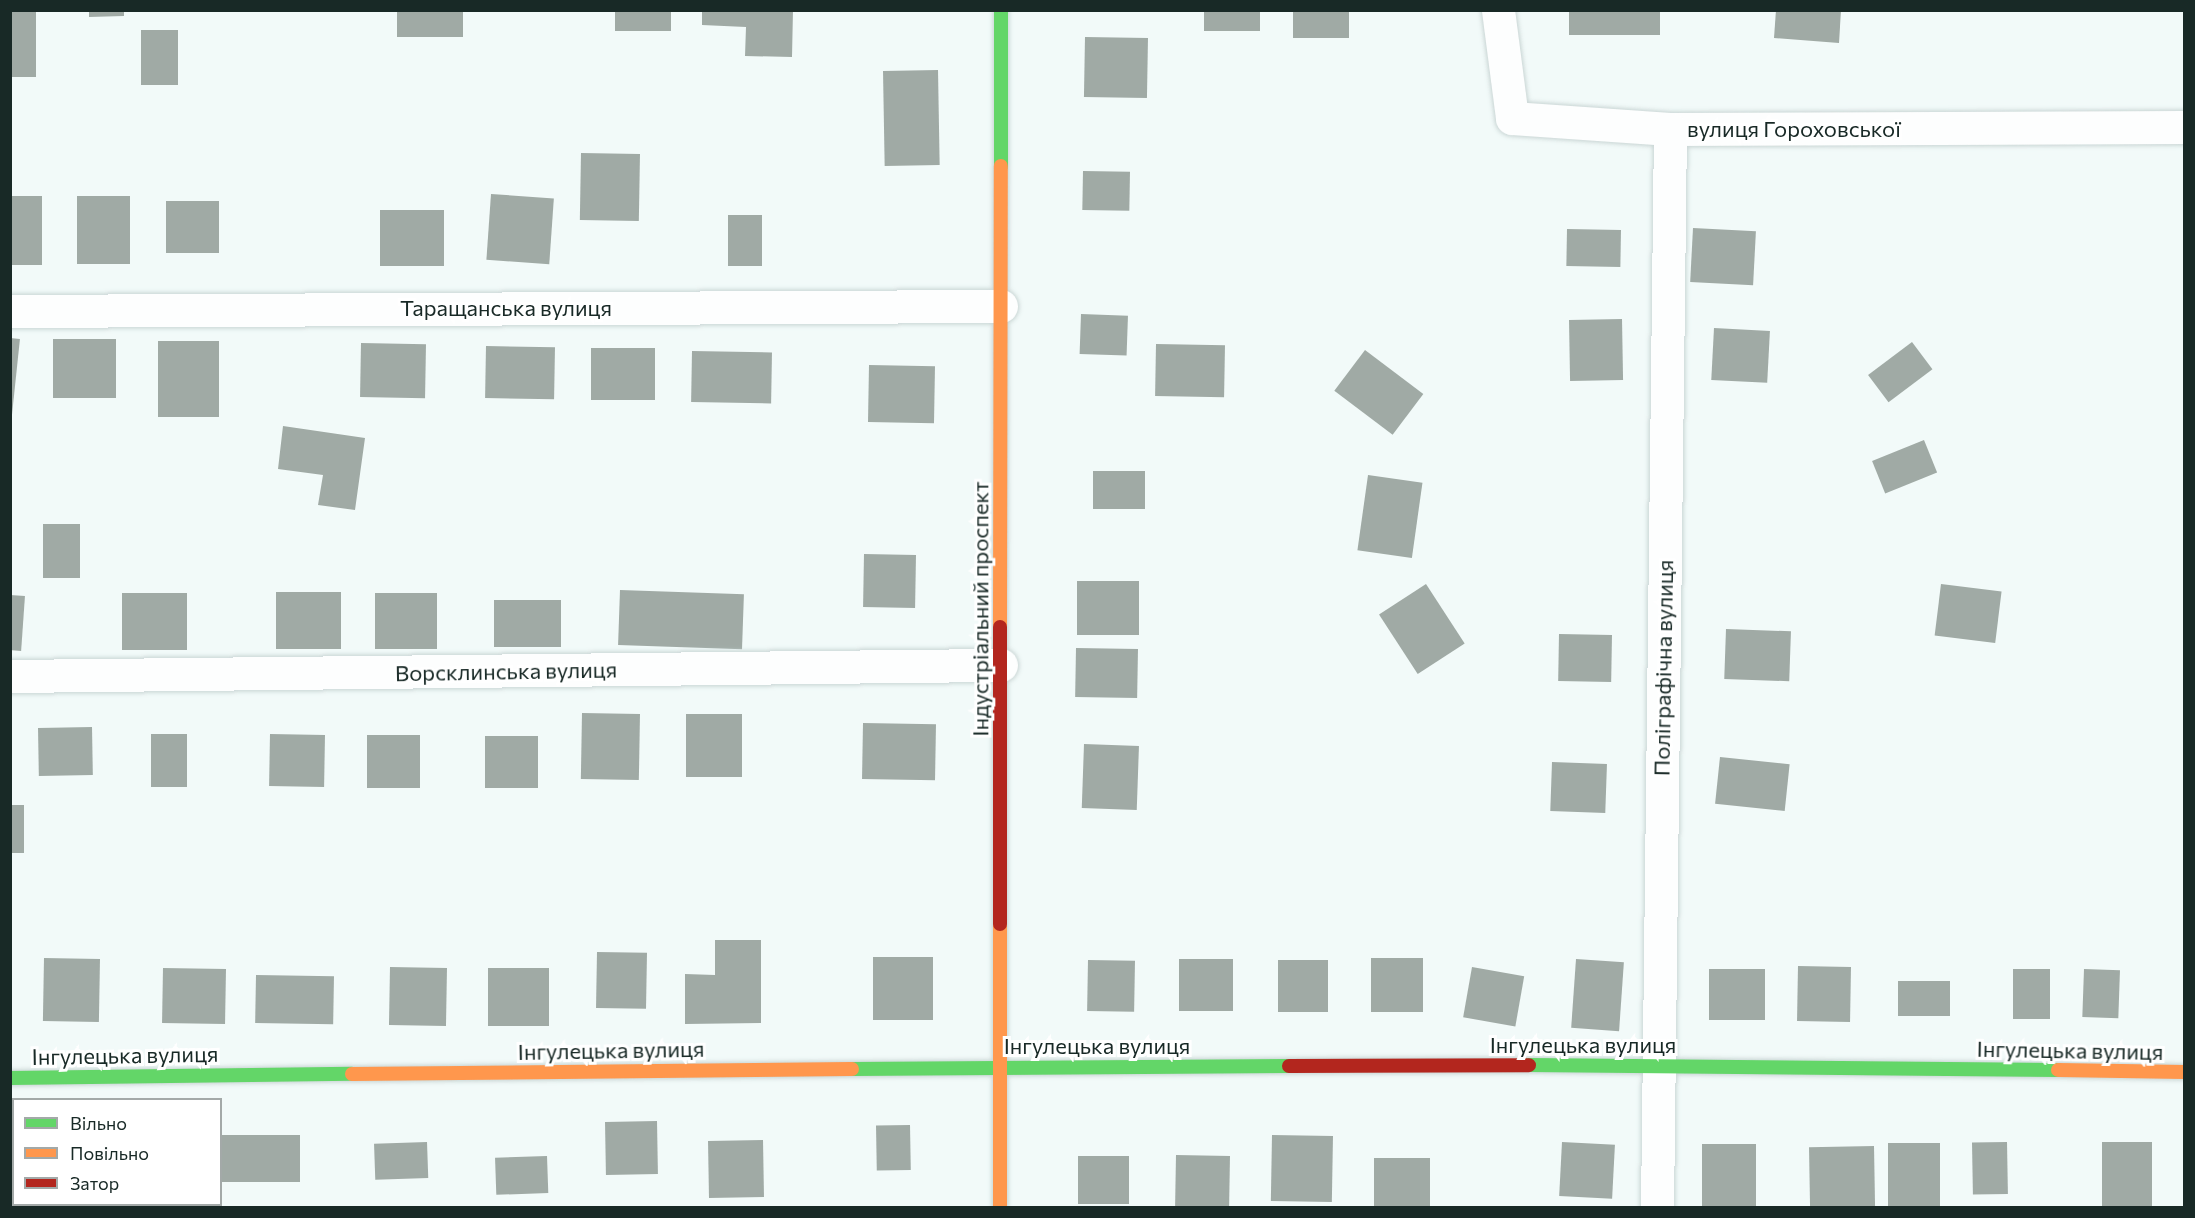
<!DOCTYPE html>
<meta charset="utf-8">
<style>
body{margin:0}
#map{position:relative;width:2195px;height:1218px;overflow:hidden;background:#f2faf9;font-family:Commissioner,sans-serif}
div>[style]{position:absolute}
.building>*{inset:0;background:#a0aaa5;transform-origin:0 0}
.roads{filter:drop-shadow(0 0 2px #cad6d5) drop-shadow(0 0 2px #cad6d5)}
.street>*{height:33px;margin:-16.5px;padding:0 16.5px;transform-origin:16.5px;border-radius:16.5px;background:#fdfefe}
.fast>*{height:14px;margin:-7px;padding:0 7px;transform-origin:7px;border-radius:7px;background:#63d668}
.slow>*{height:14px;margin:-7px;padding:0 7px;transform-origin:7px;border-radius:7px;background:#ff974d}
.jam>*{height:14px;margin:-7px;padding:0 7px;transform-origin:7px;border-radius:7px;background:#b3261e}
span{translate:-50% -50%;white-space:nowrap;text-align:center;line-height:1.15;-webkit-text-stroke:6px #fff;paint-order:stroke}
.street-label{font-size:22px;color:#182926}
.frame{position:absolute;inset:0;border:12px solid #182926;pointer-events:none}
.legend{position:absolute;left:12px;top:1098px;width:210px;height:108px;box-sizing:border-box;background:#fff;border:2px solid #a3a9a8;margin:0;padding:8px 10px;list-style:none;font-size:18px;color:#182926}
.legend li{display:flex;align-items:center;gap:12px;height:30px}
.legend b{width:30px;border:2px solid #a3a9a8}
</style>
<div id="map">
<div class="building">
<i style="left:10px;top:10px;width:26px;height:67px"></i>
<i style="clip-path:polygon(89px 10px,124px 10px,124px 16px,89px 17px)"></i>
<i style="left:397px;top:10px;width:66px;height:27px"></i>
<i style="left:615px;top:10px;width:56px;height:21px"></i>
<i style="clip-path:polygon(702px 10px,793px 10px,792px 57px,745px 56px,746px 27px,702px 25px)"></i>
<i style="left:1204px;top:10px;width:56px;height:21px"></i>
<i style="left:1293px;top:10px;width:56px;height:28px"></i>
<i style="left:1569px;top:10px;width:91px;height:25px"></i>
<i style="clip-path:polygon(1776px 10px,1841px 10px,1839px 43px,1774px 38px)"></i>
<i style="left:141px;top:30px;width:37px;height:55px"></i>
<i style="left:1085px;top:37px;width:63px;height:60px;rotate:1deg"></i>
<i style="left:938px;top:70px;width:95px;height:55px;rotate:89deg"></i>
<i style="left:581px;top:153px;width:59px;height:67px;rotate:1deg"></i>
<i style="left:1083px;top:171px;width:47px;height:39px;rotate:1deg"></i>
<i style="left:491px;top:194px;width:63px;height:66px;rotate:4deg"></i>
<i style="left:10px;top:196px;width:32px;height:69px"></i>
<i style="left:77px;top:196px;width:53px;height:68px"></i>
<i style="left:166px;top:201px;width:53px;height:52px"></i>
<i style="left:380px;top:210px;width:64px;height:56px"></i>
<i style="left:728px;top:215px;width:34px;height:51px"></i>
<i style="left:1693px;top:228px;width:63px;height:54px;rotate:3deg"></i>
<i style="left:1567px;top:229px;width:54px;height:37px;rotate:1deg"></i>
<i style="left:1081px;top:314px;width:47px;height:40px;rotate:2deg"></i>
<i style="left:1622px;top:319px;width:61px;height:53px;rotate:89deg"></i>
<i style="left:1714px;top:328px;width:56px;height:52px;rotate:3deg"></i>
<i style="left:10px;top:338px;width:10px;height:87px;rotate:6deg"></i>
<i style="left:53px;top:339px;width:63px;height:59px"></i>
<i style="left:158px;top:341px;width:61px;height:76px"></i>
<i style="left:1912px;top:342px;width:34px;height:55px;rotate:53deg"></i>
<i style="left:361px;top:343px;width:65px;height:54px;rotate:1deg"></i>
<i style="left:1156px;top:344px;width:69px;height:52px;rotate:1deg"></i>
<i style="left:486px;top:346px;width:69px;height:52px;rotate:1deg"></i>
<i style="left:591px;top:348px;width:64px;height:52px"></i>
<i style="left:1365px;top:350px;width:73px;height:51px;rotate:37deg"></i>
<i style="left:692px;top:351px;width:80px;height:51px;rotate:1deg"></i>
<i style="left:869px;top:365px;width:66px;height:57px;rotate:1deg"></i>
<i style="clip-path:polygon(283px 426px,365px 438px,355px 510px,318px 505px,323px 475px,278px 469px)"></i>
<i style="left:1924px;top:440px;width:35px;height:56px;rotate:68deg"></i>
<i style="left:1093px;top:471px;width:52px;height:38px"></i>
<i style="left:1368px;top:475px;width:55px;height:76px;rotate:8deg"></i>
<i style="left:80px;top:524px;width:54px;height:37px;rotate:90deg"></i>
<i style="left:864px;top:554px;width:52px;height:53px;rotate:1deg"></i>
<i style="left:1077px;top:581px;width:62px;height:54px"></i>
<i style="left:1426px;top:584px;width:71px;height:56px;rotate:57deg"></i>
<i style="left:1941px;top:584px;width:61px;height:52px;rotate:7deg"></i>
<i style="left:620px;top:590px;width:124px;height:55px;rotate:2deg"></i>
<i style="left:276px;top:592px;width:65px;height:57px"></i>
<i style="left:122px;top:593px;width:65px;height:57px"></i>
<i style="left:375px;top:593px;width:62px;height:56px"></i>
<i style="left:10px;top:595px;width:15px;height:55px;rotate:4deg"></i>
<i style="left:494px;top:600px;width:67px;height:47px"></i>
<i style="left:1726px;top:629px;width:65px;height:50px;rotate:2deg"></i>
<i style="left:1559px;top:634px;width:53px;height:47px;rotate:1deg"></i>
<i style="left:1076px;top:648px;width:62px;height:49px;rotate:1deg"></i>
<i style="left:582px;top:713px;width:58px;height:66px;rotate:1deg"></i>
<i style="left:686px;top:714px;width:56px;height:63px"></i>
<i style="left:863px;top:723px;width:73px;height:56px;rotate:1deg"></i>
<i style="left:92px;top:727px;width:48px;height:54px;rotate:89deg"></i>
<i style="left:151px;top:734px;width:36px;height:53px"></i>
<i style="left:270px;top:734px;width:55px;height:52px;rotate:1deg"></i>
<i style="left:367px;top:735px;width:53px;height:53px"></i>
<i style="left:485px;top:736px;width:53px;height:52px"></i>
<i style="left:1084px;top:744px;width:55px;height:64px;rotate:2deg"></i>
<i style="left:1720px;top:757px;width:70px;height:47px;rotate:6deg"></i>
<i style="left:1552px;top:762px;width:55px;height:49px;rotate:2deg"></i>
<i style="left:10px;top:805px;width:14px;height:48px"></i>
<i style="clip-path:polygon(715px 940px,761px 940px,761px 1023px,685px 1024px,685px 974px,715px 975px)"></i>
<i style="left:597px;top:952px;width:50px;height:56px;rotate:1deg"></i>
<i style="left:873px;top:957px;width:60px;height:63px"></i>
<i style="left:44px;top:958px;width:56px;height:63px;rotate:1deg"></i>
<i style="left:1371px;top:958px;width:52px;height:54px"></i>
<i style="left:1179px;top:959px;width:54px;height:52px"></i>
<i style="left:1576px;top:959px;width:48px;height:69px;rotate:4deg"></i>
<i style="left:1088px;top:960px;width:47px;height:51px;rotate:1deg"></i>
<i style="left:1278px;top:960px;width:50px;height:52px"></i>
<i style="left:1798px;top:966px;width:53px;height:55px;rotate:1deg"></i>
<i style="left:390px;top:967px;width:57px;height:58px;rotate:1deg"></i>
<i style="left:1472px;top:967px;width:53px;height:51px;rotate:10deg"></i>
<i style="left:163px;top:968px;width:63px;height:55px;rotate:1deg"></i>
<i style="left:488px;top:968px;width:61px;height:58px"></i>
<i style="left:1765px;top:969px;width:51px;height:56px;rotate:90deg"></i>
<i style="left:2013px;top:969px;width:37px;height:50px"></i>
<i style="left:2084px;top:969px;width:36px;height:48px;rotate:2deg"></i>
<i style="left:256px;top:975px;width:78px;height:48px;rotate:1deg"></i>
<i style="left:1898px;top:981px;width:52px;height:35px"></i>
<i style="left:657px;top:1121px;width:53px;height:52px;rotate:89deg"></i>
<i style="left:910px;top:1125px;width:45px;height:34px;rotate:89deg"></i>
<i style="clip-path:polygon(10px 1135px,14px 1135px,10px 1198px)"></i>
<i style="left:300px;top:1135px;width:47px;height:80px;rotate:90deg"></i>
<i style="left:1272px;top:1135px;width:61px;height:66px;rotate:1deg"></i>
<i style="left:763px;top:1140px;width:57px;height:55px;rotate:89deg"></i>
<i style="left:427px;top:1142px;width:36px;height:53px;rotate:88deg"></i>
<i style="left:1562px;top:1142px;width:53px;height:54px;rotate:3deg"></i>
<i style="left:2007px;top:1142px;width:52px;height:35px;rotate:89deg"></i>
<i style="left:2102px;top:1142px;width:50px;height:65px"></i>
<i style="left:1888px;top:1143px;width:52px;height:65px"></i>
<i style="left:1756px;top:1144px;width:62px;height:54px;rotate:90deg"></i>
<i style="left:1874px;top:1146px;width:62px;height:65px;rotate:89deg"></i>
<i style="left:1176px;top:1155px;width:54px;height:52px;rotate:1deg"></i>
<i style="left:547px;top:1156px;width:37px;height:52px;rotate:88deg"></i>
<i style="left:1078px;top:1156px;width:51px;height:48px"></i>
<i style="left:1374px;top:1158px;width:56px;height:48px"></i>
</div>
<div class="roads">
<div class="street">
<i style="left:1498px;top:10px;width:109px;rotate:82.6deg"></i>
<i style="left:1512px;top:118px;width:158px;rotate:4deg"></i>
<i style="left:1670px;top:129px;width:514px;rotate:-0.22deg"></i>
<i style="left:10px;top:311px;width:991px;rotate:-0.29deg"></i>
<i style="left:10px;top:676px;width:991px;rotate:-0.64deg"></i>
<i style="left:1657px;top:1208px;width:1079px;rotate:-89.31deg"></i>
</div>
<div class="fast">
<i style="left:1001px;top:166px;width:156px;rotate:-90deg"></i>
<i style="left:1529px;top:1065px;width:529px;rotate:0.54deg"></i>
<i style="left:852px;top:1069px;width:437px;rotate:-0.4deg"></i>
<i style="left:10px;top:1078px;width:342px;rotate:-0.7deg"></i>
</div>
<div class="slow">
<i style="left:1000px;top:627px;width:461px;rotate:-89.9deg"></i>
<i style="left:2058px;top:1070px;width:126px;rotate:0.9deg"></i>
<i style="left:352px;top:1074px;width:500px;rotate:-0.57deg"></i>
<i style="left:1000px;top:1208px;width:284px;rotate:-90deg"></i>
</div>
<div class="jam">
<i style="left:1000px;top:924px;width:297px;rotate:-90deg"></i>
<i style="left:1289px;top:1066px;width:240px;rotate:-0.2deg"></i>
</div>
</div>
<div class="street-label">
<span style="left:1794px;top:129px">вулиця Гороховської</span>
<span style="left:506px;top:308px">Таращанська вулиця</span>
<span style="left:980px;top:609px;rotate:-90deg">Індустріальний проспект</span>
<span style="left:1663px;top:668px;rotate:-89deg">Поліграфічна вулиця</span>
<span style="left:506px;top:671px;rotate:-1deg">Ворсклинська вулиця</span>
<span style="left:1583px;top:1045px">Інгулецька вулиця</span>
<span style="left:1097px;top:1046px">Інгулецька вулиця</span>
<span style="left:611px;top:1050px;rotate:-1deg">Інгулецька вулиця</span>
<span style="left:2070px;top:1050px;rotate:1deg">Інгулецька вулиця</span>
<span style="left:125px;top:1055px;rotate:-1deg">Інгулецька вулиця</span>
</div>
<div class="frame"></div>
<ul class="legend">
<li><b style="height:8px;background:#63d668"></b>Вільно</li>
<li><b style="height:8px;background:#ff974d"></b>Повільно</li>
<li><b style="height:8px;background:#b3261e"></b>Затор</li>
</ul>
</div>
